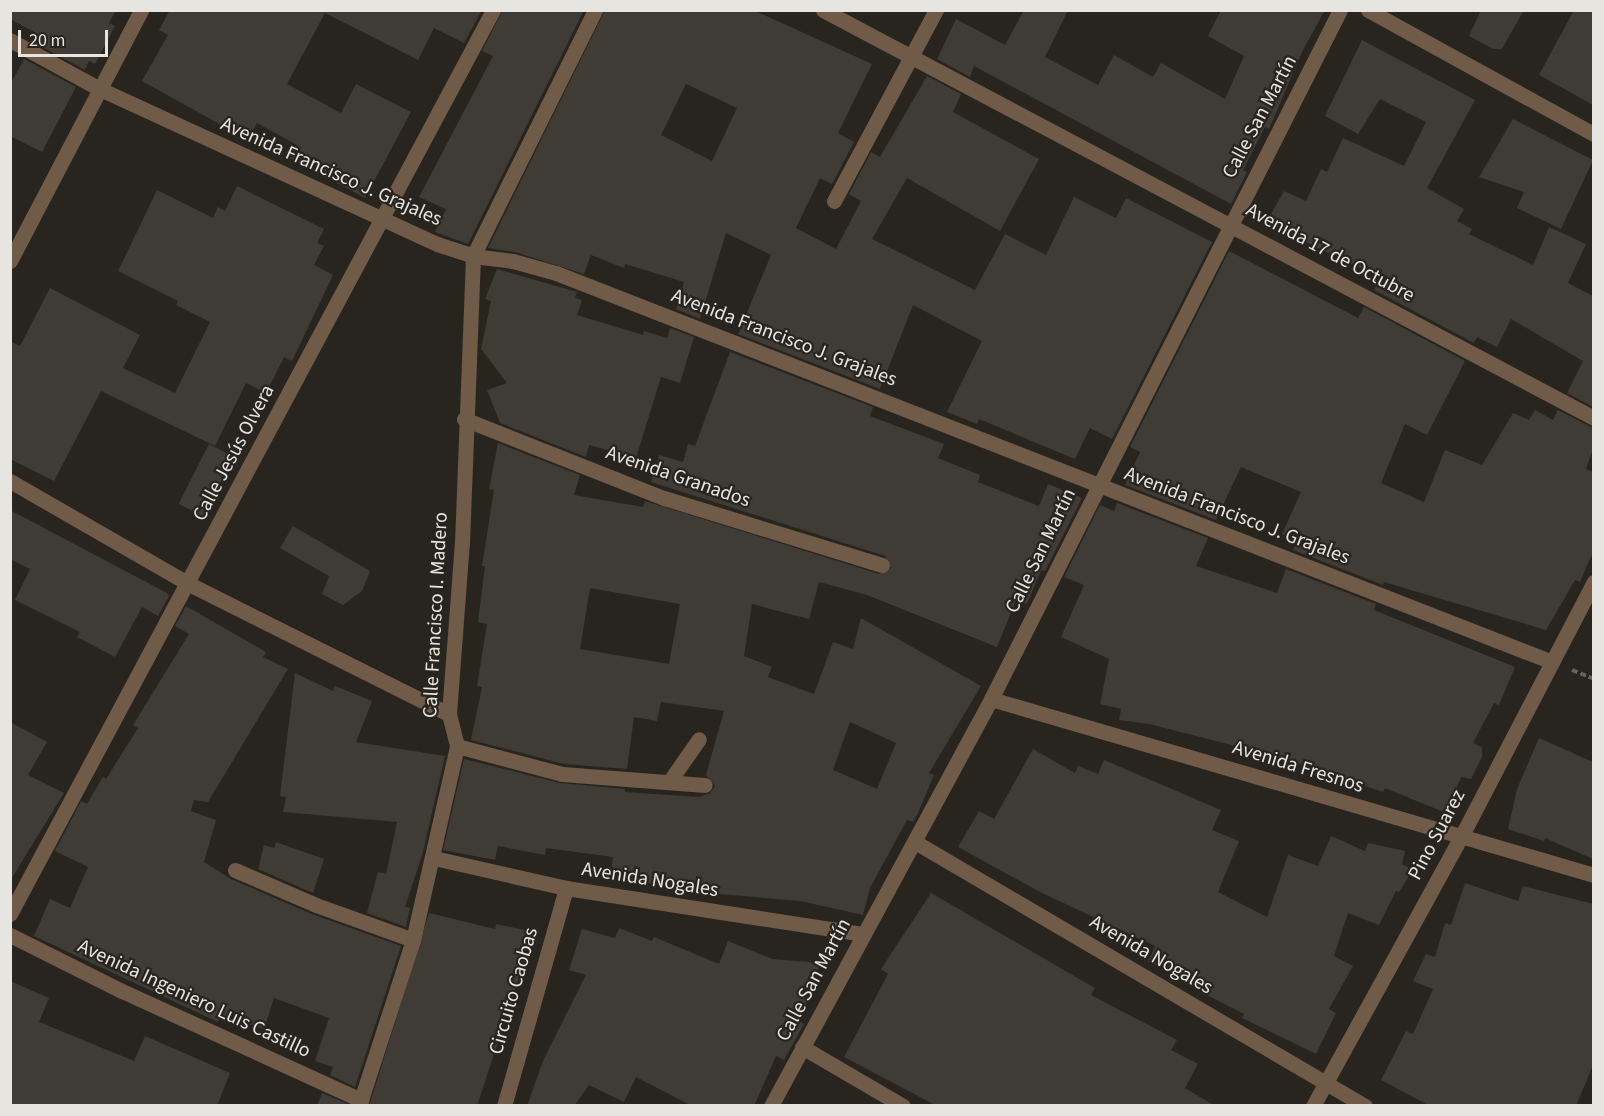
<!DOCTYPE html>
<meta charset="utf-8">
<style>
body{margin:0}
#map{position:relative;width:1604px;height:1116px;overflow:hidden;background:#28251e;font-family:"Source Sans 3",sans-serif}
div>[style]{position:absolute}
.building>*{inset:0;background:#3e3c34;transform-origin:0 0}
.path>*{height:4px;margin-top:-2px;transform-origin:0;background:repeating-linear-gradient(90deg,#64625b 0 6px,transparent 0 9px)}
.minor>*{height:15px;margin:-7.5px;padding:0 7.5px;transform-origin:7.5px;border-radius:7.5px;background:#705a48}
span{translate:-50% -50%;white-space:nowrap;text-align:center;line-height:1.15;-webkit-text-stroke:4.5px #28251e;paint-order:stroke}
.street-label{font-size:20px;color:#e6e5e0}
.frame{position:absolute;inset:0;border:12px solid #e6e5e0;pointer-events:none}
.scale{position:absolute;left:18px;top:30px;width:90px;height:27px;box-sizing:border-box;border:3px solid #e6e5e0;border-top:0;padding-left:8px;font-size:18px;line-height:21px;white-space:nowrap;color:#e6e5e0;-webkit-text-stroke:4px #28251e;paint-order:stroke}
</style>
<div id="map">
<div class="building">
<i style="clip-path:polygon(10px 10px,116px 10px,109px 23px,115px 26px,95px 64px,89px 61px,85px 70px,33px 42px,38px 34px,10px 19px)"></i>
<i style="clip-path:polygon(170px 10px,482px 10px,464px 43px,434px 28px,418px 60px,325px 13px,287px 84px,341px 113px,356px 84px,411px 112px,365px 198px,290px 158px,297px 145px,257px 123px,248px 140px,142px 81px,168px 35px,159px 30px)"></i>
<i style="clip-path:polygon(503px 10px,584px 10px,468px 244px,435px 232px,446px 209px,419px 197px,493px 56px,482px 51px)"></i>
<i style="clip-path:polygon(evenodd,605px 10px,753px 10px,872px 64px,838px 133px,854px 142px,832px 184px,820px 178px,796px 228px,836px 249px,861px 201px,849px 194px,871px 152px,880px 157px,927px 76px,961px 94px,953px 112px,1039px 159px,1000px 231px,907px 178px,872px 239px,975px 290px,1005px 234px,1046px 255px,1074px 197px,1116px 218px,1126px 198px,1212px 242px,1112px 439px,1090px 428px,1075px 459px,979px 419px,977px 424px,947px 412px,982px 341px,913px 305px,880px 389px,738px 334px,771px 255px,726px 233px,700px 319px,676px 309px,684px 282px,625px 264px,624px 268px,591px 255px,584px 274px,515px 252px,488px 248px,605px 10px,686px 84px,737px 108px,712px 161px,661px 135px,686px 84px)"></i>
<i style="clip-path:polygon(1024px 10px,1068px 10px,1045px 57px,1098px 85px,1114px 55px,1153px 77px,1161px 63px,1225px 99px,1244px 56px,1208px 36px,1221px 10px,1325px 10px,1303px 50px,1269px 129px,1265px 127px,1243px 170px,1247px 172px,1231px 204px,974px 66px,970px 77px,937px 59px,956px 19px,1005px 45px)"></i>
<i style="clip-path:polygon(1481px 10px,1524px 10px,1502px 49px,1493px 49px,1469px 36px)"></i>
<i style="clip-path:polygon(1574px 10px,1593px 10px,1593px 105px,1539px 75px)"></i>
<i style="clip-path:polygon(1362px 40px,1475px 100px,1427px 188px,1464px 209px,1457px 221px,1472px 229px,1469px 234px,1533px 265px,1549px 227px,1586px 244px,1568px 283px,1593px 296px,1593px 407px,1567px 393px,1583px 361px,1511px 319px,1497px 347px,1477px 337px,1474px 343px,1374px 290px,1381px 278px,1266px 223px,1284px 191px,1306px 201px,1321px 169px,1327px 172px,1343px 138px,1404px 166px,1426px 122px,1380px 99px,1358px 134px,1325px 116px)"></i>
<i style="clip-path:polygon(24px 59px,76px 87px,42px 152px,10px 136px,10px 85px)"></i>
<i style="clip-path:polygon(1513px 119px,1593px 160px,1561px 229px,1517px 208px,1524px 192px,1479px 177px)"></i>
<i style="clip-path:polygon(237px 186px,324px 229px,317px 243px,324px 246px,314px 265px,333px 275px,292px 361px,284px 357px,266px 393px,246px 383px,215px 446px,101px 391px,54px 481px,10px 459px,10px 341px,20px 346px,50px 288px,140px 335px,123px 368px,175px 393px,210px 322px,176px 305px,178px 301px,118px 271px,157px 190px,213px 218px,218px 207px,225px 211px)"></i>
<i style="clip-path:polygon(1229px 251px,1358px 318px,1364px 307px,1465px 361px,1427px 435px,1405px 424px,1381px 483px,1424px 502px,1445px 450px,1482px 465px,1513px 413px,1529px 420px,1535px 410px,1553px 420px,1558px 410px,1593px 428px,1593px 449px,1586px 469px,1593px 472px,1593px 552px,1580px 582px,1575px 580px,1546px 630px,1384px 582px,1383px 585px,1293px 550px,1297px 540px,1282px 534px,1301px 492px,1241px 467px,1216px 520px,1125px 485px,1140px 452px,1130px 447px)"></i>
<i style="clip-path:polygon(497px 269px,577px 292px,575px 298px,582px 300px,577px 315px,643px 335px,644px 331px,667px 338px,670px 328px,694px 337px,680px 383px,661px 377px,636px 458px,589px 445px,586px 457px,500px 423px,487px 390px,507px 383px,481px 349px,491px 301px,485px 299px)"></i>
<i style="clip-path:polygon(evenodd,730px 352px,873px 407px,870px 416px,944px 444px,938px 458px,980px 475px,978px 482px,1039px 506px,1048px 484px,1082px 498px,1045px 571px,1041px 570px,1027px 604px,1016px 600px,997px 647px,867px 595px,819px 582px,809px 619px,752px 604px,744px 656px,772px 667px,768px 677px,814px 694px,833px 642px,853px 649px,861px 618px,981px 686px,929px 773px,934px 775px,918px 813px,913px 822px,907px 820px,870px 888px,863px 915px,800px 901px,720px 894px,610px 877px,613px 857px,546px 848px,545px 855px,498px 846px,495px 860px,443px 850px,464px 759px,560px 783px,625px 789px,625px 792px,699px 797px,710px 793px,715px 786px,706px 775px,724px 711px,661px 702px,657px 721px,634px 717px,627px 769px,564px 764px,471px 740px,482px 687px,477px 686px,487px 624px,478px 622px,485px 566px,482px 566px,494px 490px,489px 489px,498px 443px,580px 475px,574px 495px,643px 507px,645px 501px,879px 574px,891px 568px,885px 556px,651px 482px,659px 455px,683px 462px,688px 444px,695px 446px,730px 352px,590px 588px,680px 604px,669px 664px,580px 649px,590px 588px,730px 352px,850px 722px,896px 743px,877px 789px,833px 770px,850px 722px)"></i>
<i style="left:209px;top:444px;width:28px;height:67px;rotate:27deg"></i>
<i style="clip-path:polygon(1117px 503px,1208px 538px,1196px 566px,1277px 593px,1286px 569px,1376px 604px,1374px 610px,1515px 667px,1499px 705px,1494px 703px,1473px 743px,1482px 747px,1482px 757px,1471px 779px,1461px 777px,1446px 813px,1385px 788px,1383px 792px,1283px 758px,1149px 724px,1119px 720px,1121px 709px,1100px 704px,1109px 659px,1061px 637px,1084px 585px,1064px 577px,1100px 505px,1114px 511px)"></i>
<i style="clip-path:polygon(10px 510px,167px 593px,169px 596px,158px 616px,142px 607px,115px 657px,77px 637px,80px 632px,15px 600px,30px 569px,10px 559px)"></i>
<i style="clip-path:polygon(293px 526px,370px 571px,362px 591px,343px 605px,322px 594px,329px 576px,280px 548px)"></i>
<i style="clip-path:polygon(186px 606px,266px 652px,263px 657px,288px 669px,208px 802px,194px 800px,191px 811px,216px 820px,204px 862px,231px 879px,312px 914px,401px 946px,355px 1087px,330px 1075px,333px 1067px,315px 1061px,329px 1018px,274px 998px,264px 1029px,221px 1015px,218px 1022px,34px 936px,50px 899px,70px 908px,88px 867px,55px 851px,81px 801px,87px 804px,103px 777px,106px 779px,138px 728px,133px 725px,189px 634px,175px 626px)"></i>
<i style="clip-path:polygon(295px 673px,333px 691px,335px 686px,372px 701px,356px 742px,445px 756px,423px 852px,405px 907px,410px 908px,406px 927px,367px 913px,378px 872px,386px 874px,397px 822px,283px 812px,286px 797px,280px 796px)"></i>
<i style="clip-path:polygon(10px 722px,47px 742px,28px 775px,64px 793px,10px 881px)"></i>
<i style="clip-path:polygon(1539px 738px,1593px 762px,1593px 859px,1545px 838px,1544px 841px,1508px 829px,1517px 789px)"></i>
<i style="clip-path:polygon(1033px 749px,1075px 773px,1078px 766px,1098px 774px,1104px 760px,1221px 810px,1212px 830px,1239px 841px,1218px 892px,1267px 917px,1288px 855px,1318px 866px,1331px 836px,1365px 851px,1368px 843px,1405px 851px,1402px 864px,1413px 870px,1399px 892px,1396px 891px,1379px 925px,1348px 913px,1334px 956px,1353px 966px,1329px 1009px,1336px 1013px,1316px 1054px,1242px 1018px,1244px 1014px,1207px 995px,1209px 991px,1148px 962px,1155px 946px,1040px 892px,958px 847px,979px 811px,994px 819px)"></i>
<i style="clip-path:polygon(276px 842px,324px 859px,313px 893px,258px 869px,264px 845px,274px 848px)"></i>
<i style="clip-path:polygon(1465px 883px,1518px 901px,1523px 886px,1593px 904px,1593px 1065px,1576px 1106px,1430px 1106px,1381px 1080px,1406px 1031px,1413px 1034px,1422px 1014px,1433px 989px,1413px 981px,1426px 954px,1435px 957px,1445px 923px,1451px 925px)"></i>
<i style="clip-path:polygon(931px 893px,1095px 988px,1091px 995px,1177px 1040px,1171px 1050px,1198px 1064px,1185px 1088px,1215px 1106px,937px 1106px,844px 1057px,888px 974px,881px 969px)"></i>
<i style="clip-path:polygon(429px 913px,495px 929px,496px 924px,530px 931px,523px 965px,477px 1106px,369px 1106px)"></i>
<i style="clip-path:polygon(619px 928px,652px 941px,654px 937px,719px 964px,728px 941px,772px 959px,820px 963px,801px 1022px,804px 1024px,784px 1060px,776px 1056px,754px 1106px,692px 1106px,636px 1077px,624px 1102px,589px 1085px,574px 1106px,527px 1106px,543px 1061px,586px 975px,569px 970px,582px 929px,615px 938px)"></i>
<i style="clip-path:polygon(10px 981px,49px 998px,39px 1022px,134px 1061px,145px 1036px,230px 1073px,217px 1106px,10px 1106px)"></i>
<i style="clip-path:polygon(322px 1093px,350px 1105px,350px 1106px,317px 1106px)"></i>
</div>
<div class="path">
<i style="left:1572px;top:670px;width:24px;rotate:22deg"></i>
</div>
<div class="minor">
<i style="left:823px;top:10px;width:872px;rotate:27.89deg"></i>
<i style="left:1368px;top:10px;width:258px;rotate:28.8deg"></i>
<i style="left:10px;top:40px;width:102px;rotate:28.6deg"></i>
<i style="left:100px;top:89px;width:371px;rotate:24.7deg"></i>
<i style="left:437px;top:244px;width:38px;rotate:18deg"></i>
<i style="left:473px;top:256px;width:40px;rotate:7.1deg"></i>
<i style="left:513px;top:261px;width:45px;rotate:15.6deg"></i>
<i style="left:556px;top:273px;width:1069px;rotate:21.33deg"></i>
<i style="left:834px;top:201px;width:217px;rotate:-61.9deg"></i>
<i style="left:10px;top:261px;width:283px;rotate:-62.4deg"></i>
<i style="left:464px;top:419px;width:215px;rotate:21.6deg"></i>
<i style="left:664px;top:498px;width:228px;rotate:17.1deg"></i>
<i style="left:10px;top:481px;width:207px;rotate:29.9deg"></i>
<i style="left:189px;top:584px;width:291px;rotate:26.6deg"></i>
<i style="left:991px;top:699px;width:628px;rotate:16.27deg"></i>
<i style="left:457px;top:746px;width:109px;rotate:14.9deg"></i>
<i style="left:562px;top:774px;width:143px;rotate:4.4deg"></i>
<i style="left:669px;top:782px;width:52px;rotate:-55.1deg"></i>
<i style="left:915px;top:842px;width:522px;rotate:30.4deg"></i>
<i style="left:434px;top:858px;width:135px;rotate:12.8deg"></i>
<i style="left:566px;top:888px;width:300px;rotate:8.8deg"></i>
<i style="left:235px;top:870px;width:88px;rotate:23.4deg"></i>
<i style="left:316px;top:905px;width:103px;rotate:19.8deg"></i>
<i style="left:10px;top:914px;width:1025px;rotate:-61.88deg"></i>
<i style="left:10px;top:935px;width:125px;rotate:26.6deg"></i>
<i style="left:122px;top:991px;width:263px;rotate:24.5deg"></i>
<i style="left:802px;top:1047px;width:117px;rotate:30.3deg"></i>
<i style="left:359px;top:1106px;width:175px;rotate:-72deg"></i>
<i style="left:413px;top:940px;width:199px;rotate:-77.2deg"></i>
<i style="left:457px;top:746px;width:33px;rotate:-104deg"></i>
<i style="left:449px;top:714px;width:171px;rotate:-85.7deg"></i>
<i style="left:462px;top:543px;width:287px;rotate:-87.8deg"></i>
<i style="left:473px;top:256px;width:275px;rotate:-63.6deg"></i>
<i style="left:504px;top:1106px;width:227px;rotate:-74.1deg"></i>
<i style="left:771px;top:1106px;width:463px;rotate:-61.6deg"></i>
<i style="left:991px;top:699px;width:772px;rotate:-63.14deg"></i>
<i style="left:1313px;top:1106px;width:307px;rotate:-61.2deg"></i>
<i style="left:1461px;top:837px;width:288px;rotate:-62.5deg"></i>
</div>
<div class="street-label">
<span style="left:1260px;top:117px;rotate:-62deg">Calle San Martín</span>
<span style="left:331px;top:172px;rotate:24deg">Avenida Francisco J. Grajales</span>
<span style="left:1330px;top:253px;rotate:28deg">Avenida 17 de Octubre</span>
<span style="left:784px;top:338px;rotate:21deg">Avenida Francisco J. Grajales</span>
<span style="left:234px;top:453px;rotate:-62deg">Calle Jesús Olvera</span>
<span style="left:678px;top:477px;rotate:19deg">Avenida Granados</span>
<span style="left:1237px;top:516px;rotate:21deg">Avenida Francisco J. Grajales</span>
<span style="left:1041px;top:551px;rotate:-64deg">Calle San Martín</span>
<span style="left:436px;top:615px;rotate:-87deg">Calle Francisco I. Madero</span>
<span style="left:1298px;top:767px;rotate:17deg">Avenida Fresnos</span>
<span style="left:1437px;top:835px;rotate:-62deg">Pino Suarez</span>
<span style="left:650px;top:880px;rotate:9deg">Avenida Nogales</span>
<span style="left:1151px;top:955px;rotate:30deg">Avenida Nogales</span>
<span style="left:814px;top:980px;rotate:-62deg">Calle San Martín</span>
<span style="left:514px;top:991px;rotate:-74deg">Circuito Caobas</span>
<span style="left:194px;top:999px;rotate:25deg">Avenida Ingeniero Luis Castillo</span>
</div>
<div class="frame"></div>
<div class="scale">20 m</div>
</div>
